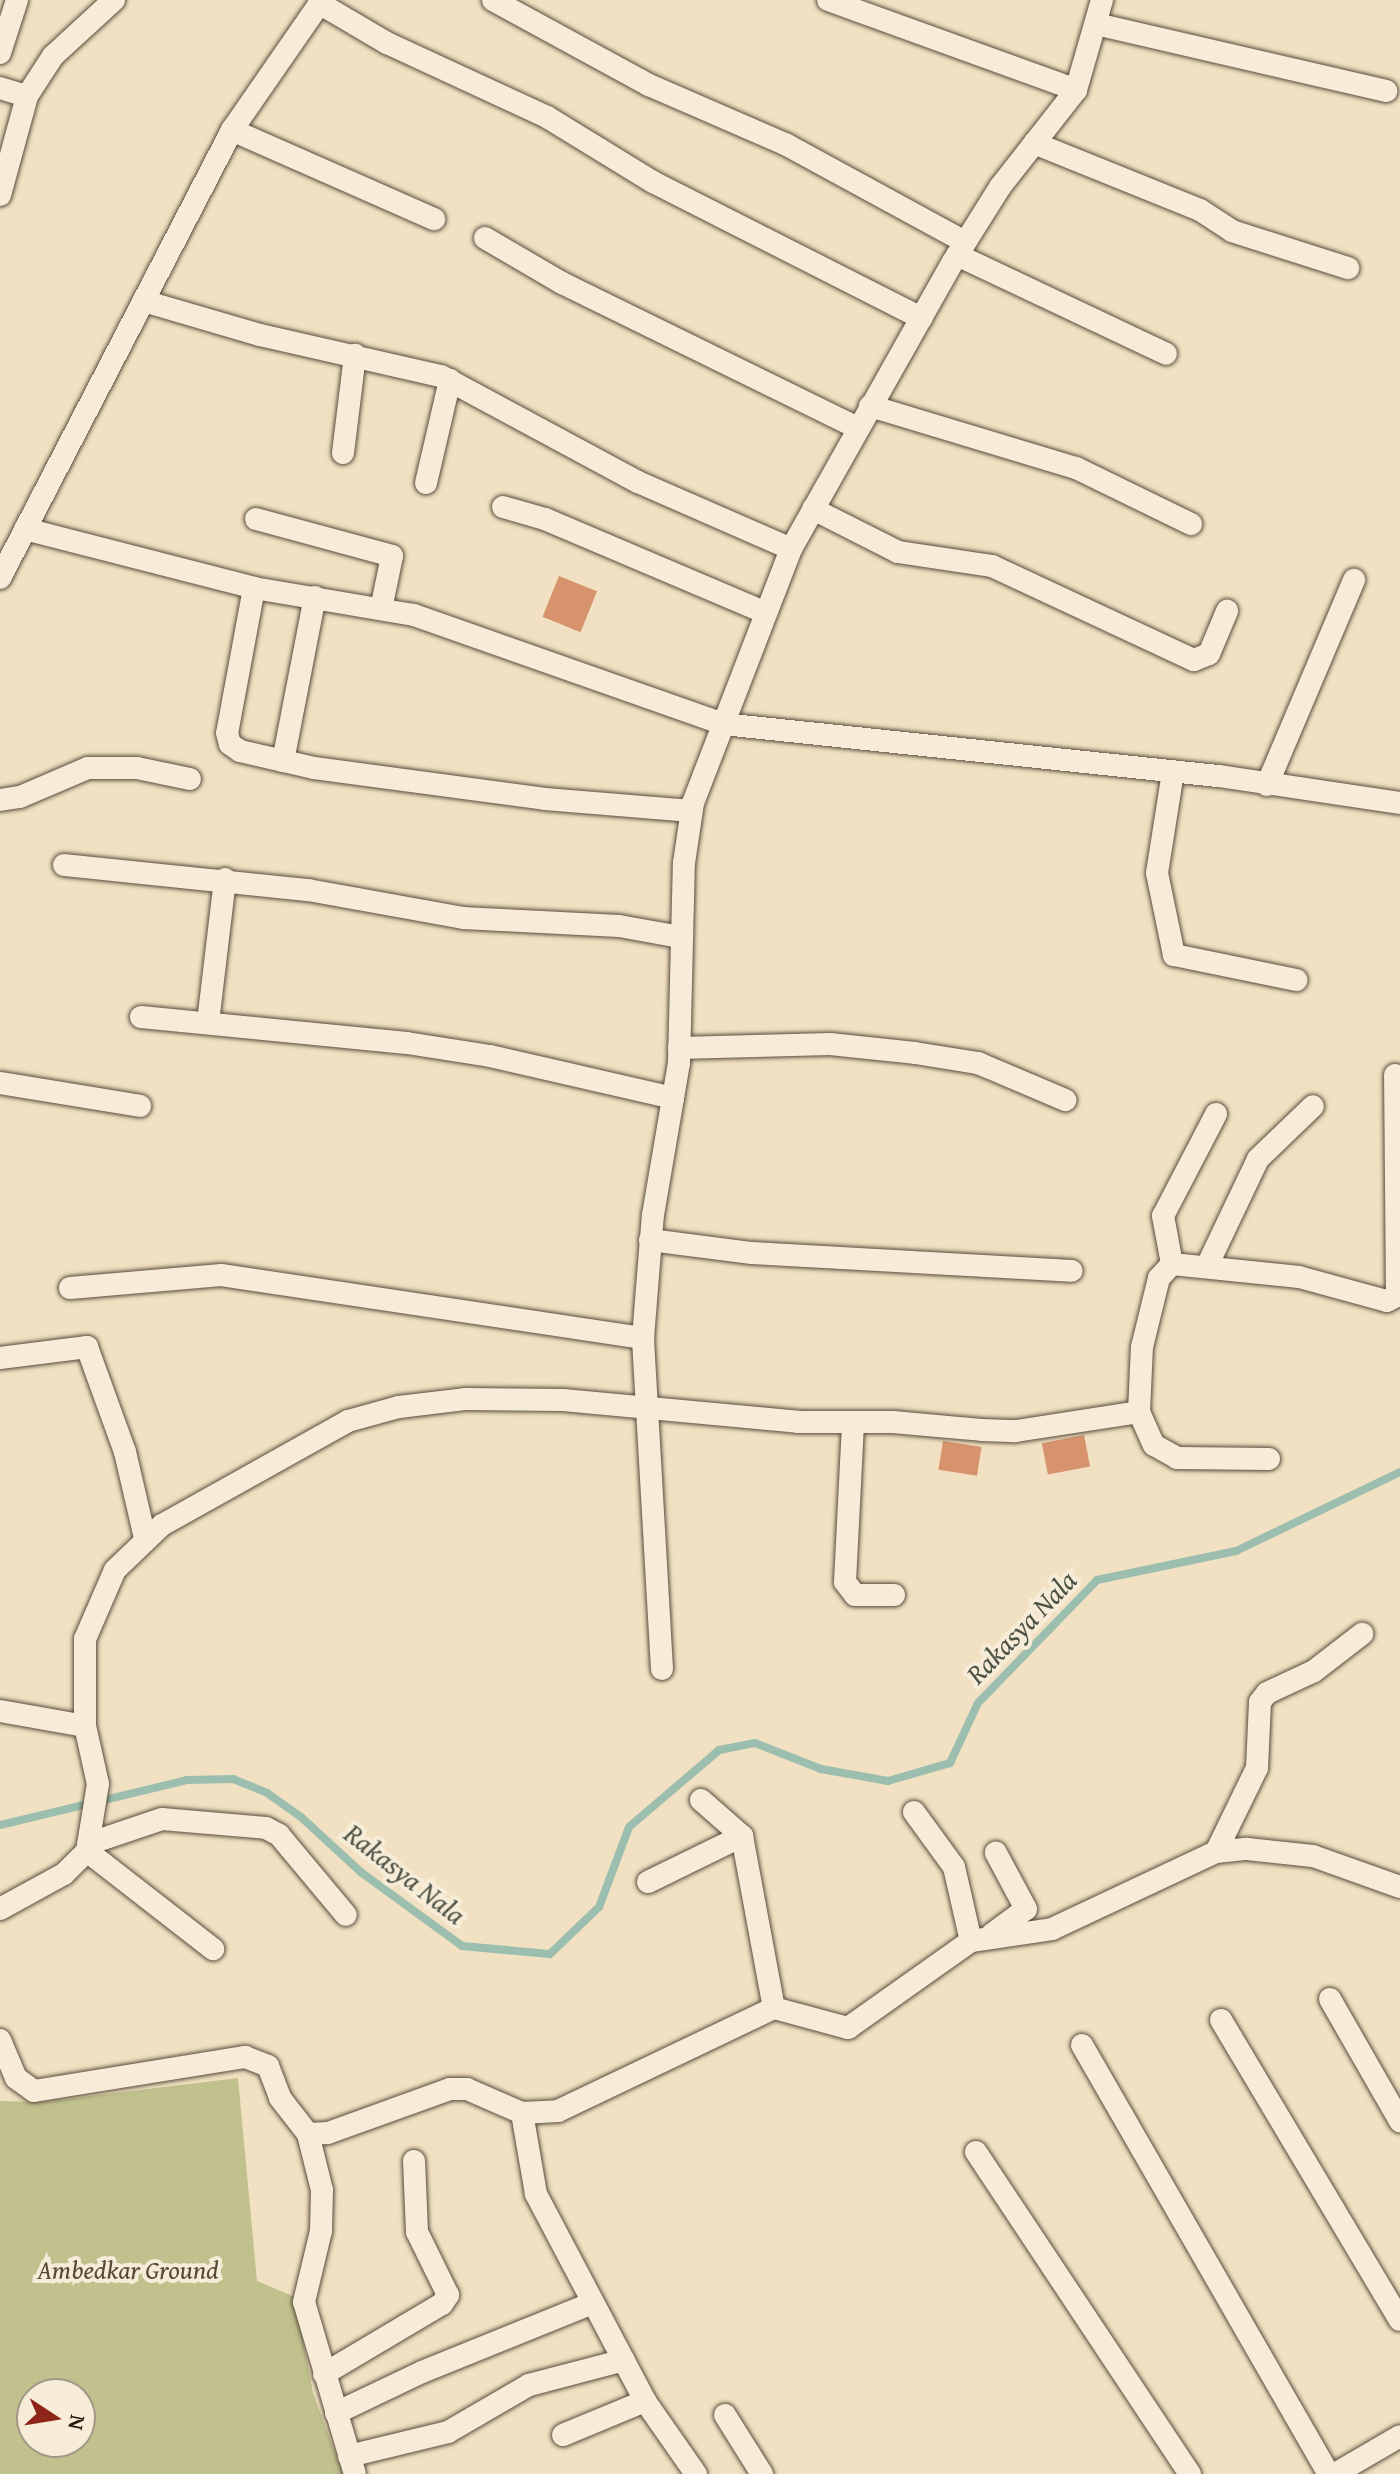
<!DOCTYPE html>
<style>
body{margin:0}
#map{position:relative;width:1400px;height:2474px;overflow:hidden;background:#f1e1c2;font-family:"Gentium Book Plus",serif}
div>[style]{position:absolute}
.green>*{inset:0;background:#c1c18e}
.stream>*{height:8px;margin:-4px;padding:0 4px;transform-origin:4px;border-radius:4px;background:#9bbeaf}
.building>*{inset:0;background:#d7936d;transform-origin:0 0}
.roads{filter:drop-shadow(0 0 2px #584c3c) drop-shadow(0 0 2px #584c3c)}
.minor>*{height:22px;margin:-11px;padding:0 11px;transform-origin:11px;border-radius:11px;background:#f6ecd7}
span{translate:-50% -50%;white-space:nowrap;text-align:center;line-height:1.15;-webkit-text-stroke:8px #f6ecd7;paint-order:stroke}
.park-label{font-size:26px;color:#544c36;font-style:italic}
.water-label{font-size:28px;color:#4e5348;font-style:italic}
.north{position:absolute;left:16px;top:2378px;width:80px;height:80px;box-sizing:border-box;background:#f6ecd7;border:2px solid #a29887;border-radius:50%;rotate:102deg;font-size:22px;font-weight:700;line-height:32px;text-align:center;color:#251a10}
.north::after{content:'';display:block;margin:auto;width:28px;height:36px;background:#8f2418;clip-path:polygon(50% 0,100% 100%,50% 72%,0 100%)}
</style>
<div id="map">
<div class="green">
<i style="clip-path:polygon(evenodd,238px 2078px,257px 2281px,295px 2297px,313px 2393px,343px 2474px,0 2474px,0 2101px,41px 2102px,238px 2078px,32px 2394px,80px 2394px,80px 2442px,32px 2442px,32px 2394px)"></i>
</div>
<div class="stream">
<i style="left:0;top:1825px;width:192px;rotate:-13.5deg"></i>
<i style="left:187px;top:1780px;width:46px;rotate:-1.2deg"></i>
<i style="left:233px;top:1779px;width:37px;rotate:22deg"></i>
<i style="left:267px;top:1793px;width:42px;rotate:35.2deg"></i>
<i style="left:301px;top:1817px;width:83px;rotate:42.6deg"></i>
<i style="left:362px;top:1873px;width:124px;rotate:36.1deg"></i>
<i style="left:462px;top:1946px;width:88px;rotate:5.2deg"></i>
<i style="left:550px;top:1954px;width:68px;rotate:-43.8deg"></i>
<i style="left:599px;top:1907px;width:85px;rotate:-69.4deg"></i>
<i style="left:629px;top:1827px;width:118px;rotate:-40.5deg"></i>
<i style="left:719px;top:1750px;width:37px;rotate:-11deg"></i>
<i style="left:755px;top:1743px;width:71px;rotate:21.5deg"></i>
<i style="left:821px;top:1769px;width:68px;rotate:10.2deg"></i>
<i style="left:888px;top:1781px;width:65px;rotate:-16.2deg"></i>
<i style="left:950px;top:1763px;width:66px;rotate:-65deg"></i>
<i style="left:978px;top:1703px;width:171px;rotate:-45.9deg"></i>
<i style="left:1097px;top:1580px;width:142px;rotate:-11.8deg"></i>
<i style="left:1236px;top:1551px;width:182px;rotate:-25.7deg"></i>
</div>
<div class="building">
<i style="left:559px;top:576px;width:41px;height:44px;rotate:22deg"></i>
<i style="left:1084px;top:1435px;width:32px;height:43px;rotate:79deg"></i>
<i style="left:943px;top:1441px;width:39px;height:29px;rotate:9deg"></i>
</div>
<div class="roads">
<div class="minor">
<i style="left:493px;top:0;width:178px;rotate:28.6deg"></i>
<i style="left:649px;top:85px;width:150px;rotate:23.5deg"></i>
<i style="left:787px;top:145px;width:203px;rotate:28.6deg"></i>
<i style="left:828px;top:0;width:264px;rotate:19.9deg"></i>
<i style="left:319px;top:3px;width:79px;rotate:30.5deg"></i>
<i style="left:387px;top:43px;width:176px;rotate:24.8deg"></i>
<i style="left:547px;top:117px;width:124px;rotate:31.5deg"></i>
<i style="left:653px;top:182px;width:301px;rotate:26.9deg"></i>
<i style="left:1096px;top:24px;width:298px;rotate:13deg"></i>
<i style="left:0;top:53px;width:56px;rotate:-72.2deg"></i>
<i style="left:0;top:88px;width:28px;rotate:17deg"></i>
<i style="left:232px;top:130px;width:221px;rotate:23.8deg"></i>
<i style="left:1034px;top:143px;width:179px;rotate:22deg"></i>
<i style="left:1200px;top:210px;width:38px;rotate:33deg"></i>
<i style="left:1232px;top:231px;width:122px;rotate:17.7deg"></i>
<i style="left:0;top:195px;width:103px;rotate:-74.7deg"></i>
<i style="left:27px;top:96px;width:48px;rotate:-57deg"></i>
<i style="left:53px;top:56px;width:83px;rotate:-42.6deg"></i>
<i style="left:485px;top:238px;width:89px;rotate:30.3deg"></i>
<i style="left:562px;top:283px;width:330px;rotate:26.1deg"></i>
<i style="left:957px;top:255px;width:231px;rotate:25.3deg"></i>
<i style="left:147px;top:302px;width:118px;rotate:16.3deg"></i>
<i style="left:260px;top:335px;width:186px;rotate:12.8deg"></i>
<i style="left:441px;top:376px;width:224px;rotate:28.3deg"></i>
<i style="left:638px;top:482px;width:167px;rotate:23.6deg"></i>
<i style="left:870px;top:406px;width:215px;rotate:16.8deg"></i>
<i style="left:1076px;top:468px;width:128px;rotate:26deg"></i>
<i style="left:343px;top:453px;width:99px;rotate:-83deg"></i>
<i style="left:426px;top:483px;width:106px;rotate:-76.9deg"></i>
<i style="left:503px;top:507px;width:44px;rotate:15.9deg"></i>
<i style="left:545px;top:519px;width:240px;rotate:23deg"></i>
<i style="left:813px;top:509px;width:95px;rotate:26.8deg"></i>
<i style="left:898px;top:552px;width:95px;rotate:8.5deg"></i>
<i style="left:992px;top:566px;width:223px;rotate:25deg"></i>
<i style="left:1194px;top:660px;width:16px;rotate:-22deg"></i>
<i style="left:1209px;top:654px;width:47px;rotate:-67.3deg"></i>
<i style="left:256px;top:519px;width:141px;rotate:15.2deg"></i>
<i style="left:392px;top:556px;width:54px;rotate:101.7deg"></i>
<i style="left:25px;top:529px;width:236px;rotate:14.4deg"></i>
<i style="left:254px;top:588px;width:162px;rotate:9.6deg"></i>
<i style="left:414px;top:615px;width:328px;rotate:19.4deg"></i>
<i style="left:723px;top:724px;width:499px;rotate:6deg"></i>
<i style="left:1219px;top:776px;width:183px;rotate:8.5deg"></i>
<i style="left:0;top:578px;width:505px;rotate:-62.62deg"></i>
<i style="left:232px;top:130px;width:158px;rotate:-55.3deg"></i>
<i style="left:254px;top:588px;width:147px;rotate:100.5deg"></i>
<i style="left:227px;top:733px;width:11px;rotate:75deg"></i>
<i style="left:230px;top:744px;width:12px;rotate:35deg"></i>
<i style="left:240px;top:751px;width:76px;rotate:12.9deg"></i>
<i style="left:314px;top:768px;width:233px;rotate:7.6deg"></i>
<i style="left:545px;top:799px;width:147px;rotate:4.7deg"></i>
<i style="left:283px;top:761px;width:167px;rotate:-79deg"></i>
<i style="left:1173px;top:772px;width:102px;rotate:99deg"></i>
<i style="left:1157px;top:873px;width:84px;rotate:78.3deg"></i>
<i style="left:1174px;top:955px;width:125px;rotate:11.6deg"></i>
<i style="left:1267px;top:785px;width:223px;rotate:-67deg"></i>
<i style="left:0;top:800px;width:20px;rotate:-9deg"></i>
<i style="left:20px;top:797px;width:74px;rotate:-23.1deg"></i>
<i style="left:88px;top:768px;width:49px"></i>
<i style="left:137px;top:768px;width:54px;rotate:11.7deg"></i>
<i style="left:64px;top:865px;width:245px;rotate:5.9deg"></i>
<i style="left:308px;top:890px;width:158px;rotate:10.2deg"></i>
<i style="left:463px;top:918px;width:156px;rotate:2.9deg"></i>
<i style="left:619px;top:926px;width:63px;rotate:10.1deg"></i>
<i style="left:141px;top:1017px;width:267px;rotate:5.6deg"></i>
<i style="left:407px;top:1043px;width:84px;rotate:8.9deg"></i>
<i style="left:490px;top:1056px;width:188px;rotate:12.9deg"></i>
<i style="left:208px;top:1022px;width:144px;rotate:-83.2deg"></i>
<i style="left:679px;top:1048px;width:151px;rotate:-1.5deg"></i>
<i style="left:830px;top:1044px;width:85px;rotate:6deg"></i>
<i style="left:915px;top:1053px;width:64px;rotate:9deg"></i>
<i style="left:978px;top:1063px;width:95px;rotate:23deg"></i>
<i style="left:0;top:1083px;width:142px;rotate:9.3deg"></i>
<i style="left:650px;top:1240px;width:103px;rotate:7.3deg"></i>
<i style="left:752px;top:1253px;width:320px;rotate:3.2deg"></i>
<i style="left:1172px;top:1264px;width:49px;rotate:-100.6deg"></i>
<i style="left:1163px;top:1216px;width:115px;rotate:-62.5deg"></i>
<i style="left:1208px;top:1264px;width:116px;rotate:-64.5deg"></i>
<i style="left:1258px;top:1159px;width:76px;rotate:-43.9deg"></i>
<i style="left:70px;top:1288px;width:152px;rotate:-4.9deg"></i>
<i style="left:221px;top:1275px;width:427px;rotate:8.5deg"></i>
<i style="left:0;top:1358px;width:88px;rotate:-7.2deg"></i>
<i style="left:87px;top:1347px;width:112px;rotate:70.1deg"></i>
<i style="left:125px;top:1452px;width:88px;rotate:76.9deg"></i>
<i style="left:1139px;top:1412px;width:36px;rotate:66deg"></i>
<i style="left:1154px;top:1445px;width:26px;rotate:29deg"></i>
<i style="left:1177px;top:1458px;width:92px;rotate:0.6deg"></i>
<i style="left:853px;top:1424px;width:158px;rotate:92.9deg"></i>
<i style="left:845px;top:1582px;width:16px;rotate:52deg"></i>
<i style="left:855px;top:1595px;width:39px"></i>
<i style="left:662px;top:1669px;width:332px;rotate:-93.3deg"></i>
<i style="left:643px;top:1338px;width:123px;rotate:-85.4deg"></i>
<i style="left:653px;top:1215px;width:154px;rotate:-80.3deg"></i>
<i style="left:679px;top:1063px;width:200px;rotate:-88.6deg"></i>
<i style="left:684px;top:863px;width:61px;rotate:-81.5deg"></i>
<i style="left:693px;top:803px;width:272px;rotate:-68.9deg"></i>
<i style="left:791px;top:549px;width:330px;rotate:-60.6deg"></i>
<i style="left:953px;top:262px;width:89px;rotate:-57.9deg"></i>
<i style="left:1000px;top:187px;width:123px;rotate:-51.9deg"></i>
<i style="left:1076px;top:90px;width:94px;rotate:-73.9deg"></i>
<i style="left:0;top:1711px;width:86px;rotate:10deg"></i>
<i style="left:701px;top:1800px;width:55px;rotate:41.3deg"></i>
<i style="left:742px;top:1836px;width:175px;rotate:79.5deg"></i>
<i style="left:914px;top:1812px;width:68px;rotate:54deg"></i>
<i style="left:954px;top:1867px;width:76px;rotate:77.1deg"></i>
<i style="left:88px;top:1844px;width:78px;rotate:-18.7deg"></i>
<i style="left:162px;top:1819px;width:104px;rotate:4.9deg"></i>
<i style="left:266px;top:1828px;width:15px;rotate:28deg"></i>
<i style="left:279px;top:1835px;width:104px;rotate:50.1deg"></i>
<i style="left:87px;top:1851px;width:160px;rotate:37.9deg"></i>
<i style="left:1216px;top:1852px;width:93px;rotate:-64deg"></i>
<i style="left:1257px;top:1768px;width:66px;rotate:-87.4deg"></i>
<i style="left:1260px;top:1702px;width:11px;rotate:-52deg"></i>
<i style="left:1267px;top:1693px;width:52px;rotate:-25.1deg"></i>
<i style="left:1314px;top:1671px;width:61px;rotate:-37.6deg"></i>
<i style="left:648px;top:1882px;width:105px;rotate:-26.1deg"></i>
<i style="left:0;top:1909px;width:73px;rotate:-28.7deg"></i>
<i style="left:64px;top:1874px;width:33px;rotate:-45deg"></i>
<i style="left:87px;top:1851px;width:68px;rotate:-80.7deg"></i>
<i style="left:98px;top:1784px;width:59px;rotate:-102.6deg"></i>
<i style="left:85px;top:1726px;width:87px;rotate:-90deg"></i>
<i style="left:85px;top:1639px;width:75px;rotate:-66.5deg"></i>
<i style="left:115px;top:1570px;width:65px;rotate:-43.8deg"></i>
<i style="left:162px;top:1525px;width:213px;rotate:-29.2deg"></i>
<i style="left:348px;top:1421px;width:53px;rotate:-15.4deg"></i>
<i style="left:399px;top:1407px;width:66px;rotate:-6.9deg"></i>
<i style="left:465px;top:1399px;width:98px;rotate:0.6deg"></i>
<i style="left:563px;top:1400px;width:236px;rotate:5.3deg"></i>
<i style="left:798px;top:1422px;width:95px"></i>
<i style="left:893px;top:1422px;width:89px;rotate:5.1deg"></i>
<i style="left:982px;top:1430px;width:34px;rotate:2deg"></i>
<i style="left:1016px;top:1431px;width:124px;rotate:-8.8deg"></i>
<i style="left:1139px;top:1412px;width:65px;rotate:-87.4deg"></i>
<i style="left:1142px;top:1347px;width:71px;rotate:-76.2deg"></i>
<i style="left:1159px;top:1278px;width:19px;rotate:-47deg"></i>
<i style="left:1172px;top:1264px;width:128px;rotate:5.8deg"></i>
<i style="left:1299px;top:1277px;width:91px;rotate:15.3deg"></i>
<i style="left:1387px;top:1301px;width:11px;rotate:-27deg"></i>
<i style="left:1397px;top:1296px;width:221px;rotate:-90.5deg"></i>
<i style="left:992px;top:1934px;width:42px;rotate:-36.3deg"></i>
<i style="left:1026px;top:1909px;width:64px;rotate:-118.2deg"></i>
<i style="left:1330px;top:1999px;width:141px;rotate:60.2deg"></i>
<i style="left:1221px;top:2020px;width:349px;rotate:59.2deg"></i>
<i style="left:0;top:2040px;width:41px;rotate:67.2deg"></i>
<i style="left:16px;top:2078px;width:22px;rotate:36deg"></i>
<i style="left:34px;top:2091px;width:214px;rotate:-9.2deg"></i>
<i style="left:245px;top:2057px;width:25px;rotate:21deg"></i>
<i style="left:268px;top:2066px;width:34px;rotate:69deg"></i>
<i style="left:280px;top:2098px;width:46px;rotate:52.1deg"></i>
<i style="left:308px;top:2134px;width:20px;rotate:-3deg"></i>
<i style="left:328px;top:2133px;width:130px;rotate:-19.8deg"></i>
<i style="left:450px;top:2089px;width:17px"></i>
<i style="left:467px;top:2089px;width:60px;rotate:23.6deg"></i>
<i style="left:522px;top:2113px;width:36px;rotate:-3deg"></i>
<i style="left:558px;top:2111px;width:239px;rotate:-25.5deg"></i>
<i style="left:774px;top:2008px;width:77px;rotate:15.1deg"></i>
<i style="left:848px;top:2028px;width:151px;rotate:-35.3deg"></i>
<i style="left:971px;top:1941px;width:82px;rotate:-8.4deg"></i>
<i style="left:1052px;top:1929px;width:181px;rotate:-25.2deg"></i>
<i style="left:1216px;top:1852px;width:31px;rotate:-6deg"></i>
<i style="left:1247px;top:1849px;width:66px;rotate:6.1deg"></i>
<i style="left:1313px;top:1856px;width:92px;rotate:19.6deg"></i>
<i style="left:1082px;top:2045px;width:495px;rotate:60.1deg"></i>
<i style="left:522px;top:2113px;width:82px;rotate:80.2deg"></i>
<i style="left:536px;top:2194px;width:234px;rotate:62.2deg"></i>
<i style="left:645px;top:2401px;width:89px;rotate:55.1deg"></i>
<i style="left:308px;top:2134px;width:58px;rotate:76deg"></i>
<i style="left:322px;top:2190px;width:41px;rotate:91.4deg"></i>
<i style="left:321px;top:2231px;width:73px;rotate:103.5deg"></i>
<i style="left:304px;top:2302px;width:179px;rotate:73.5deg"></i>
<i style="left:976px;top:2152px;width:387px;rotate:56.4deg"></i>
<i style="left:324px;top:2374px;width:137px;rotate:-30.7deg"></i>
<i style="left:442px;top:2304px;width:11px;rotate:-56deg"></i>
<i style="left:448px;top:2295px;width:70px;rotate:-116.2deg"></i>
<i style="left:417px;top:2232px;width:71px;rotate:-92.4deg"></i>
<i style="left:336px;top:2413px;width:95px;rotate:-25.5deg"></i>
<i style="left:422px;top:2372px;width:184px;rotate:-22deg"></i>
<i style="left:725px;top:2415px;width:70px;rotate:57.9deg"></i>
<i style="left:563px;top:2435px;width:89px;rotate:-22.5deg"></i>
<i style="left:349px;top:2456px;width:102px;rotate:-13.6deg"></i>
<i style="left:448px;top:2432px;width:94px;rotate:-30.1deg"></i>
<i style="left:529px;top:2385px;width:98px;rotate:-14.7deg"></i>
<i style="left:1335px;top:2474px;width:75px;rotate:-30.3deg"></i>
</div>
</div>
<div class="park-label">
<span style="left:128px;top:2270px">Ambedkar Ground</span>
</div>
<div class="water-label">
<span style="left:1021px;top:1627px;rotate:-46deg">Rakasya Nala</span>
<span style="left:405px;top:1874px;rotate:38deg">Rakasya Nala</span>
</div>
<div class="north">N</div>
</div>
